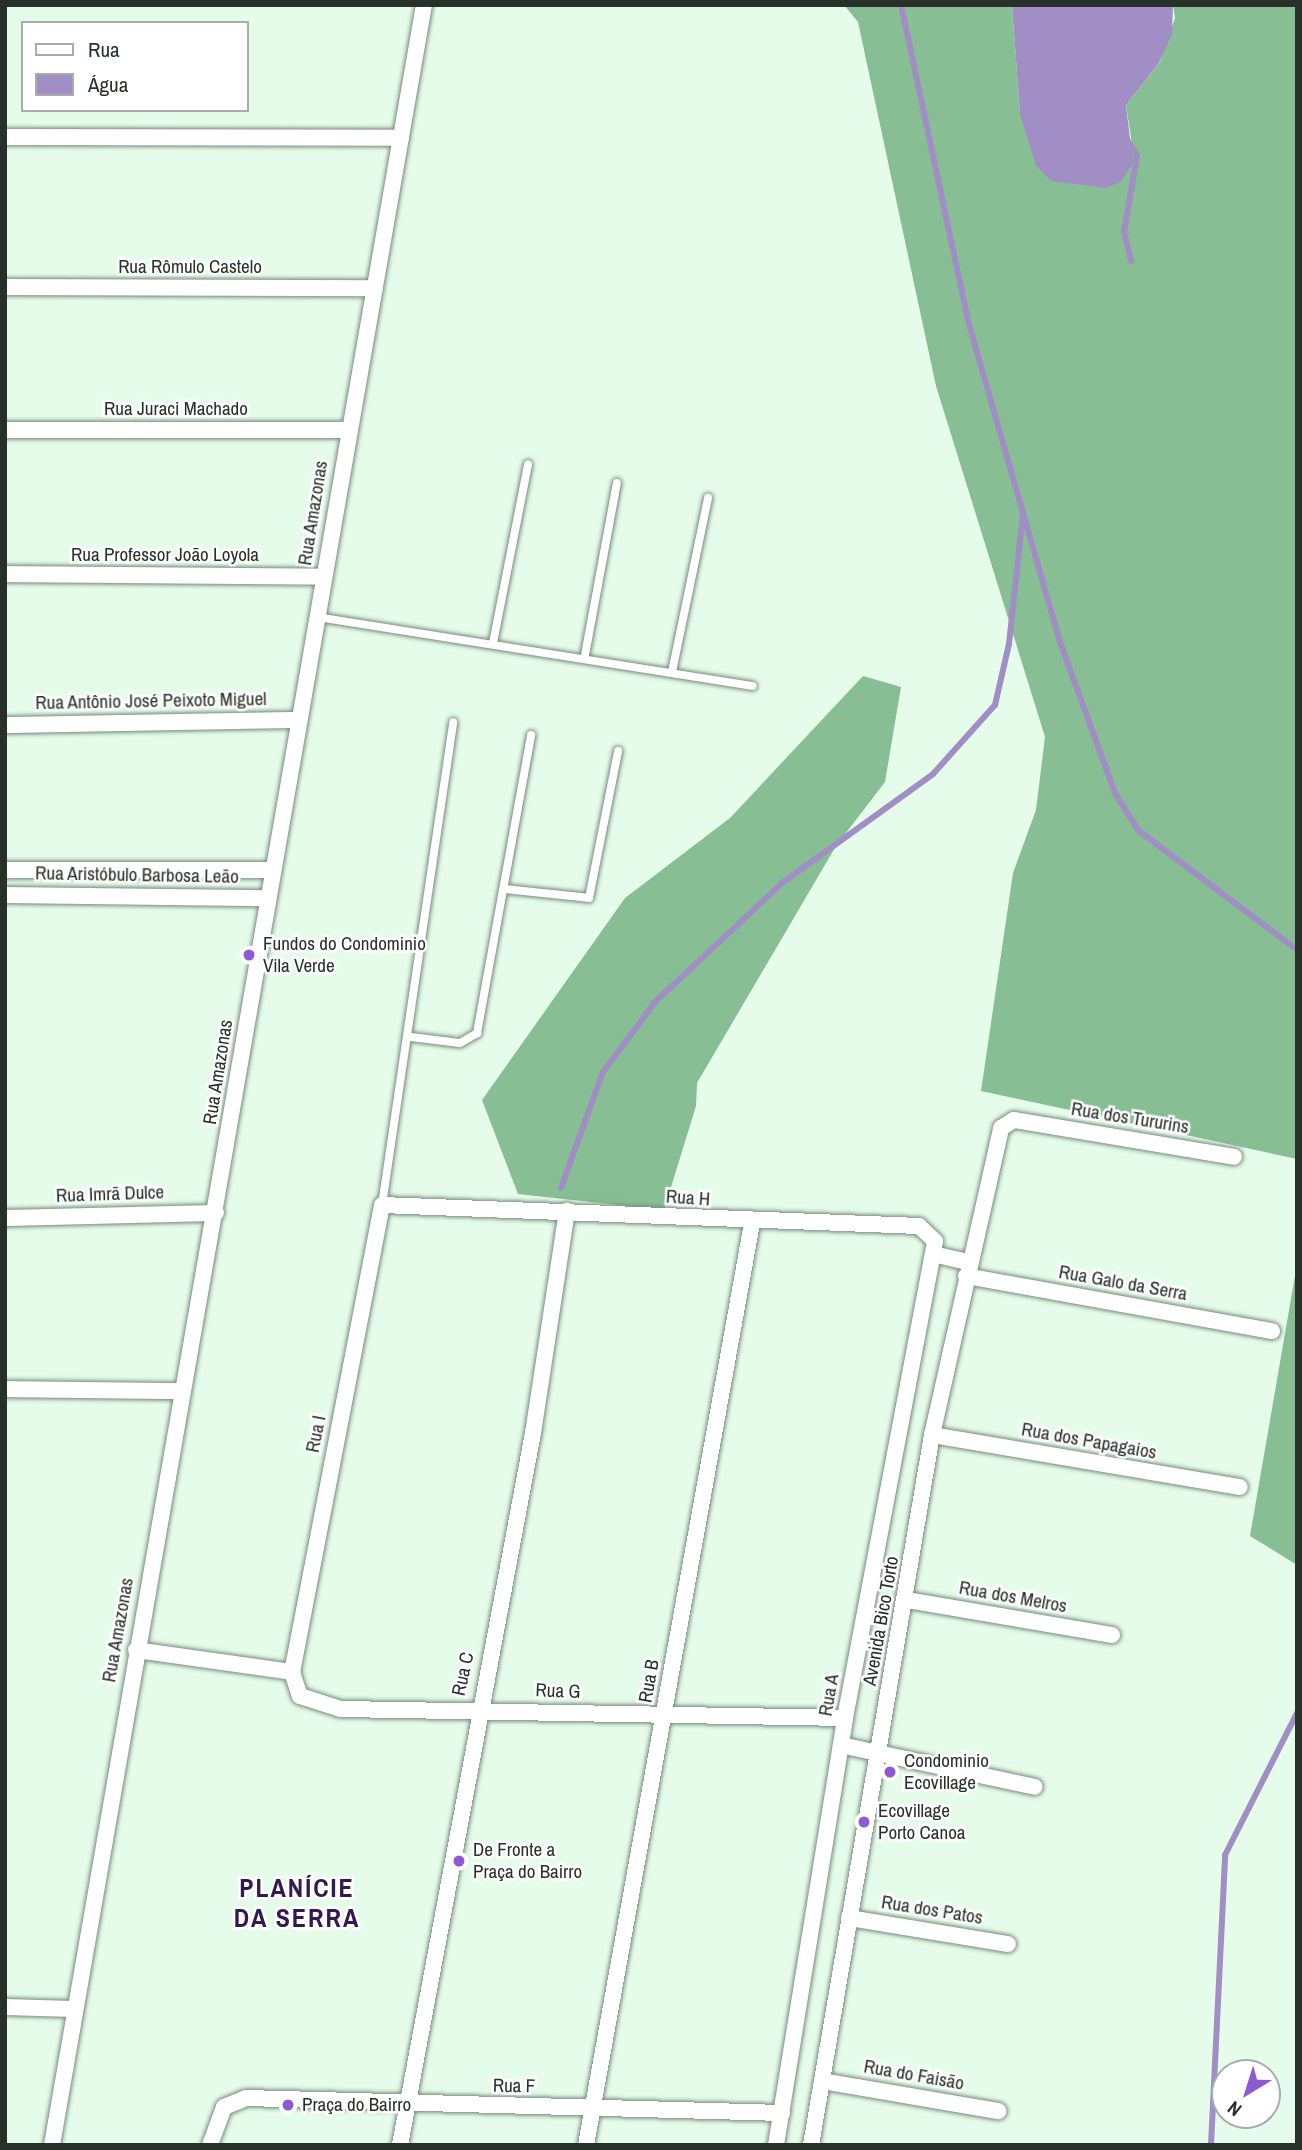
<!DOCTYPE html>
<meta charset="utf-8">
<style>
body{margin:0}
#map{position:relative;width:1302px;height:2150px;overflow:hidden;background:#e6fceb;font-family:"Archivo Narrow",sans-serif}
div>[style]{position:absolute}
.forest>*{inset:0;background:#87be94}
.water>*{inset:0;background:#a08ec5}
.stream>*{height:6px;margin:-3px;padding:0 3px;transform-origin:3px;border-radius:3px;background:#a08ec5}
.roads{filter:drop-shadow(0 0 2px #778a7b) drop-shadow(0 0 2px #778a7b)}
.service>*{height:8px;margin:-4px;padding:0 4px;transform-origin:4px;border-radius:4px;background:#fff}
.minor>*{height:16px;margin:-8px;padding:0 8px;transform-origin:8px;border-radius:8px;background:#fff}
.dots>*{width:19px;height:19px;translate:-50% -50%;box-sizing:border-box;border:4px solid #fff;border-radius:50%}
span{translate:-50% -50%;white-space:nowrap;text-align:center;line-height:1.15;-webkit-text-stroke:5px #fff;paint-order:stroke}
.street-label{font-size:19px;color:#28302a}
.poi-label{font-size:19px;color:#28302a}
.left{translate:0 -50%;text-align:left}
.district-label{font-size:26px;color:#321952;font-weight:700;letter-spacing:2px}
.frame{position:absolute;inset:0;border:7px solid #28302a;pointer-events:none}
.legend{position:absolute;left:21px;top:21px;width:228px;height:91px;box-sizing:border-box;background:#fff;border:2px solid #a9acaa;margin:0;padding:9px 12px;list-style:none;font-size:21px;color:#28302a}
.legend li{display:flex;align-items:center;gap:14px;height:35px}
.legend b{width:35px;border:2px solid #a9acaa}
.north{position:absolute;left:1211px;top:2059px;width:70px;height:70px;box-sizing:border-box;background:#fff;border:2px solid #a9acaa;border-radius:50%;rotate:218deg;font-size:19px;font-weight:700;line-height:28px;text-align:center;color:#28302a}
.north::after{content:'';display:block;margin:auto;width:24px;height:32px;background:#8c5ad3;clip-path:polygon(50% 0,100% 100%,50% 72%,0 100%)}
</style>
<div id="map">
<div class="forest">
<i style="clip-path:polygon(844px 5px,1012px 5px,1020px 114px,1132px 144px,1126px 105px,1160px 62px,1175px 18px,1173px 5px,1297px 5px,1297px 1159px,981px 1091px,1013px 873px,1036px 810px,1045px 737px,936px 386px,858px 22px)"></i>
<i style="clip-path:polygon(863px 676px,901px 687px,885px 782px,836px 846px,697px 1083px,696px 1106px,664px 1210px,518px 1194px,482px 1100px,625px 898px,730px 818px)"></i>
<i style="clip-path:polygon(1297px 1264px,1297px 1565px,1250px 1536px)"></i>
</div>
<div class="water">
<i style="clip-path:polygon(1012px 5px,1173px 5px,1172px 34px,1159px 63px,1126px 105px,1133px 163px,1121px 182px,1106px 188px,1051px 181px,1036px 166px,1020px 114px)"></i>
</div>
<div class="stream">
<i style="left:901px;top:5px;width:323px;rotate:78deg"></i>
<i style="left:968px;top:321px;width:334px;rotate:74deg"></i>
<i style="left:1060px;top:642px;width:161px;rotate:70deg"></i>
<i style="left:1115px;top:793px;width:44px;rotate:58.1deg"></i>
<i style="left:1138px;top:830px;width:199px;rotate:37deg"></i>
<i style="left:1127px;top:139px;width:20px;rotate:60deg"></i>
<i style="left:1137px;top:156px;width:77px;rotate:99.7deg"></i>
<i style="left:1124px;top:232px;width:30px;rotate:76deg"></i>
<i style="left:561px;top:1188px;width:123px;rotate:-70.1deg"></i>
<i style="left:603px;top:1072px;width:87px;rotate:-53.4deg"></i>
<i style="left:655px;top:1002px;width:174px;rotate:-43.1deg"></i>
<i style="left:782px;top:883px;width:186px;rotate:-35.8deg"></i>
<i style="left:933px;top:774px;width:93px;rotate:-48.1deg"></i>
<i style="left:995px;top:705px;width:63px;rotate:-77.1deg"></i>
<i style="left:1009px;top:644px;width:133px;rotate:-83.9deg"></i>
<i style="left:1211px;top:2145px;width:290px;rotate:-87.2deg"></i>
<i style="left:1225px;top:1855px;width:159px;rotate:-63.1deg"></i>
</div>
<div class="roads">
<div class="service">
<i style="left:317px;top:617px;width:441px;rotate:9deg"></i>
<i style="left:493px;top:643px;width:182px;rotate:-78.9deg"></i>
<i style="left:585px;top:655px;width:175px;rotate:-79.5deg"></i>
<i style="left:672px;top:672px;width:178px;rotate:-78.3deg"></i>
<i style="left:504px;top:889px;width:85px;rotate:6deg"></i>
<i style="left:589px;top:898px;width:150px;rotate:-78.8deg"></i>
<i style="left:411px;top:1037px;width:49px;rotate:7deg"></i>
<i style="left:460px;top:1043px;width:20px;rotate:-30deg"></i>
<i style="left:477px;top:1033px;width:303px;rotate:-79.7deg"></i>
<i style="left:382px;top:1205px;width:488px;rotate:-81.6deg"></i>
</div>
<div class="minor">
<i style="left:5px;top:137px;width:396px;rotate:0.1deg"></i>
<i style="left:5px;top:287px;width:370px;rotate:0.2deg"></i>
<i style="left:5px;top:430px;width:342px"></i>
<i style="left:5px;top:574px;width:319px;rotate:0.5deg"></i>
<i style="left:5px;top:725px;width:292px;rotate:-1deg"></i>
<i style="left:5px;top:870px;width:267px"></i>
<i style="left:5px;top:895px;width:263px;rotate:0.7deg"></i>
<i style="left:5px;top:1218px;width:211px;rotate:-1.4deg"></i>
<i style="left:933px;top:1254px;width:36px;rotate:13deg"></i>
<i style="left:966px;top:1276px;width:311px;rotate:10.2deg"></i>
<i style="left:5px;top:1389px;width:175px;rotate:0.7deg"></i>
<i style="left:932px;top:1435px;width:312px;rotate:9.6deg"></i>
<i style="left:907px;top:1600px;width:208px;rotate:9.7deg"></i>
<i style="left:136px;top:1650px;width:158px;rotate:8deg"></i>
<i style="left:841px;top:1745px;width:198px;rotate:12.2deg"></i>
<i style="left:849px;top:1918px;width:161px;rotate:9.3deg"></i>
<i style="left:5px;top:2007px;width:69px;rotate:1.7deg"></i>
<i style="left:822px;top:2081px;width:179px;rotate:9.7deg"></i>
<i style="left:52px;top:2145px;width:2172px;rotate:-80.14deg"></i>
<i style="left:210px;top:2145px;width:40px;rotate:-69.8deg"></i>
<i style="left:224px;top:2107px;width:24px;rotate:-22deg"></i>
<i style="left:246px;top:2098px;width:536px;rotate:1.6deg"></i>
<i style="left:400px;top:2145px;width:724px;rotate:-79.42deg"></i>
<i style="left:533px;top:1433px;width:225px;rotate:-81.3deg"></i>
<i style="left:586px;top:2145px;width:937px;rotate:-79.79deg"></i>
<i style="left:776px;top:2145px;width:433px;rotate:-80.8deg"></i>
<i style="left:845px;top:1718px;width:485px;rotate:-79.3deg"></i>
<i style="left:935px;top:1241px;width:22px;rotate:-137deg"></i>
<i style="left:919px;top:1226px;width:537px;rotate:-177.76deg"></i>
<i style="left:382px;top:1205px;width:476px;rotate:100.9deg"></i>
<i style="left:292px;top:1672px;width:25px;rotate:72deg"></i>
<i style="left:300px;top:1696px;width:43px;rotate:17.6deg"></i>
<i style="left:341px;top:1709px;width:504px;rotate:1.02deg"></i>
<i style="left:811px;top:2145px;width:720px;rotate:-80.33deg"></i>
<i style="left:932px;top:1435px;width:315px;rotate:-77.3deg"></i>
<i style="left:1001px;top:1128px;width:15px;rotate:-32deg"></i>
<i style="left:1014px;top:1120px;width:223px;rotate:9.5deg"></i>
</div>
</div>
<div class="dots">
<i style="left:249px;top:955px;background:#8c5ad3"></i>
<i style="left:890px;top:1772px;background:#8c5ad3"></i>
<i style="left:864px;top:1822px;background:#8c5ad3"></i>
<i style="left:459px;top:1861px;background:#8c5ad3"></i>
<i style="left:288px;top:2105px;background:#8c5ad3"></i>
</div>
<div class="street-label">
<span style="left:190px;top:267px">Rua Rômulo Castelo</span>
<span style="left:176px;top:409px">Rua Juraci Machado</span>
<span style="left:313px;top:513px;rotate:-81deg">Rua Amazonas</span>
<span style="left:165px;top:555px">Rua Professor João Loyola</span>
<span style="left:151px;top:701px;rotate:-1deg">Rua Antônio José Peixoto Miguel</span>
<span style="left:137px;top:875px;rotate:1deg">Rua Aristóbulo Barbosa Leão</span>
<span style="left:218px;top:1072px;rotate:-81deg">Rua Amazonas</span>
<span style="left:1130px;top:1118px;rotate:9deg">Rua dos Tururins</span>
<span style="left:110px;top:1194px;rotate:-2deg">Rua Imrã Dulce</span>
<span style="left:688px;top:1198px;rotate:4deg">Rua H</span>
<span style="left:1123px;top:1283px;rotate:10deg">Rua Galo da Serra</span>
<span style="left:316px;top:1434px;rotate:-79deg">Rua I</span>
<span style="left:1089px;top:1441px;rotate:10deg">Rua dos Papagaios</span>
<span style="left:1013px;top:1597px;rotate:10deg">Rua dos Melros</span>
<span style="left:881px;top:1621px;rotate:-80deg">Avenida Bico Torto</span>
<span style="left:118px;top:1630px;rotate:-80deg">Rua Amazonas</span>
<span style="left:463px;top:1674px;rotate:-78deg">Rua C</span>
<span style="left:649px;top:1681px;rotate:-80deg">Rua B</span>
<span style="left:558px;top:1691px;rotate:2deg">Rua G</span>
<span style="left:829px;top:1695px;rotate:-80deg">Rua A</span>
<span style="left:932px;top:1910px;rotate:9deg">Rua dos Patos</span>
<span style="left:914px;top:2075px;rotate:10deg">Rua do Faisão</span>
<span style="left:514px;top:2086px;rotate:1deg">Rua F</span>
</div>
<div class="poi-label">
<span class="left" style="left:263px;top:955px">Fundos do Condominio<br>Vila Verde</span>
<span class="left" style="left:904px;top:1772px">Condominio<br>Ecovillage</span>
<span class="left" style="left:878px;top:1822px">Ecovillage<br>Porto Canoa</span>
<span class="left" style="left:473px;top:1861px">De Fronte a<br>Praça do Bairro</span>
<span class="left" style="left:302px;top:2105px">Praça do Bairro</span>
</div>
<div class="district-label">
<span style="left:297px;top:1903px">PLANÍCIE<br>DA SERRA</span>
</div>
<div class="frame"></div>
<ul class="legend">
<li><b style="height:9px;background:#fff"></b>Rua</li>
<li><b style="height:19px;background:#a08ec5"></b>Água</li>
</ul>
<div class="north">N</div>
</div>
